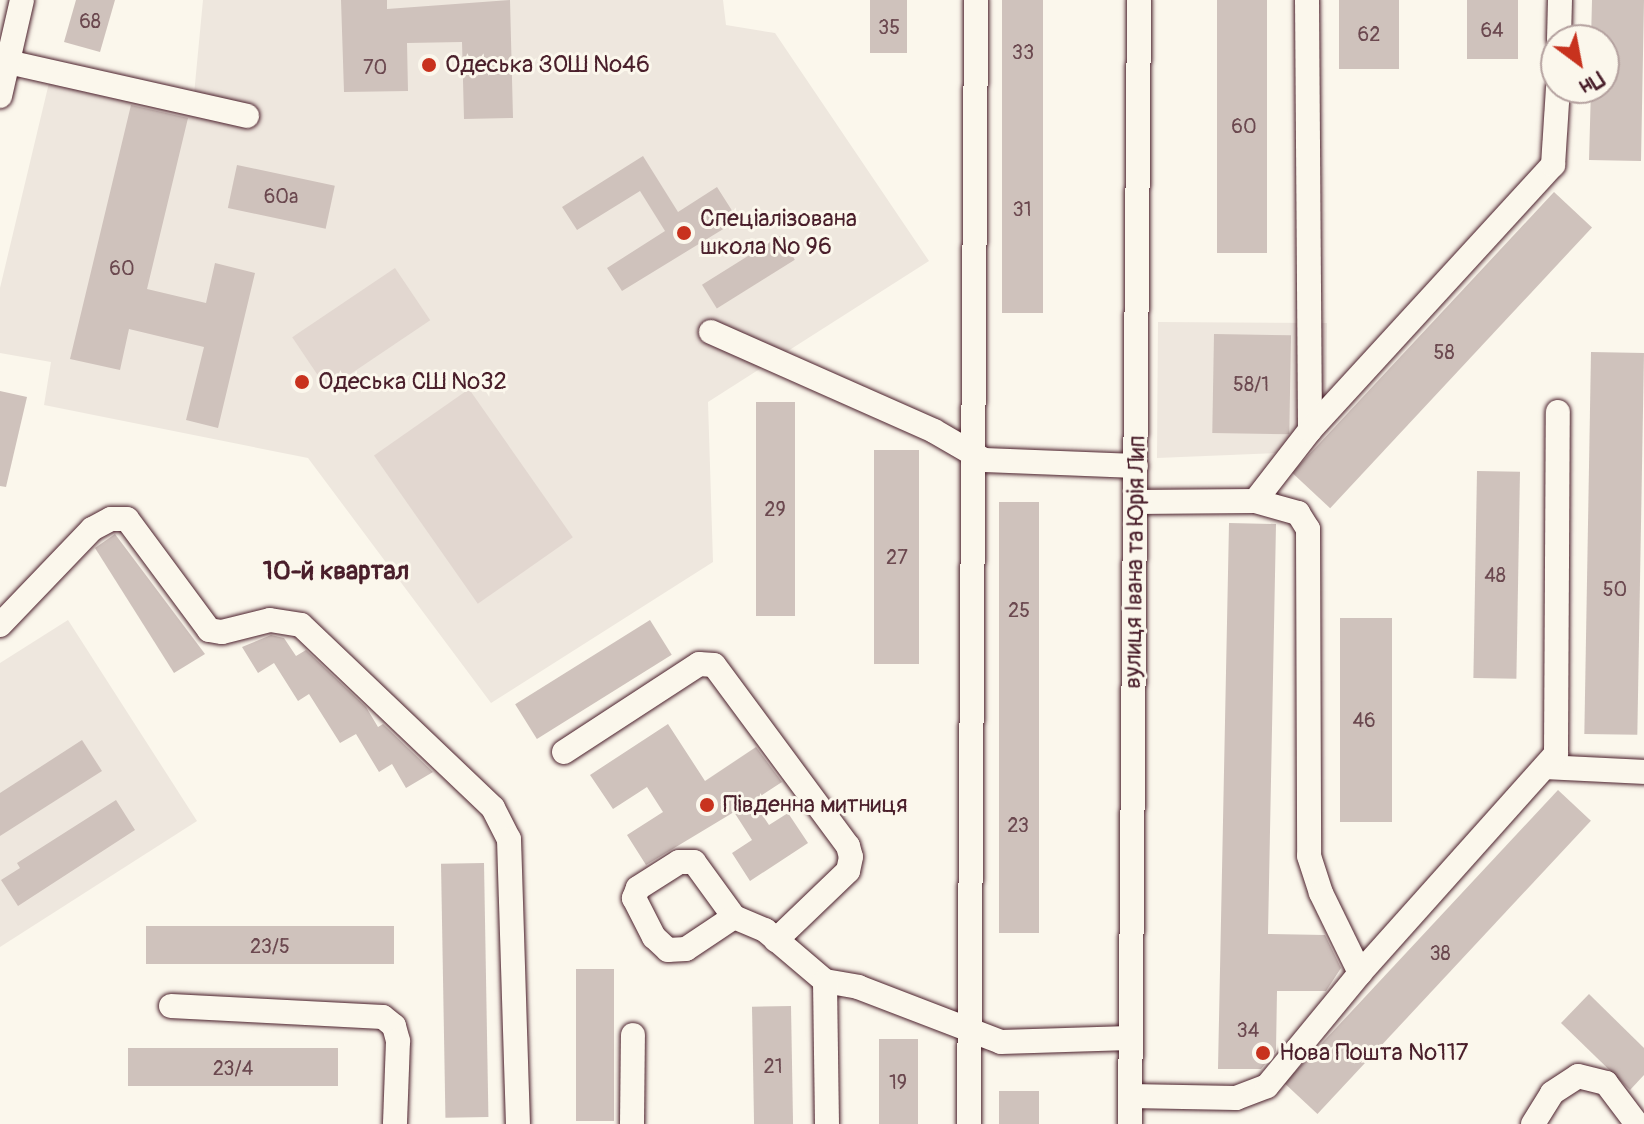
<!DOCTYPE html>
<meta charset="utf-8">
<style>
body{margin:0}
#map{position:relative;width:1644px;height:1124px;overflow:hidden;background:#fbf7ec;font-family:Pangolin,sans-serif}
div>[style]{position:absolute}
.built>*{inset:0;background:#eee7de}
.green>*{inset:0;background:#e2d7d0;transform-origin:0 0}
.building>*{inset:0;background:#cfc2bc;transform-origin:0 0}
.roads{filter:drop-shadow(0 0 2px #4a1f2b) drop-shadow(0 0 2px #4a1f2b)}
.minor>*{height:24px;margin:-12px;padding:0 12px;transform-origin:12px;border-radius:12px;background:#fbf7ec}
.dots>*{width:22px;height:22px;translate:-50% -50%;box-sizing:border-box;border:4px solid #fbf7ec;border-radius:50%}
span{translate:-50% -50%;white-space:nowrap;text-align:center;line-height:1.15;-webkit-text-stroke:6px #fbf7ec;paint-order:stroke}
.number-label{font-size:20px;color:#6b484f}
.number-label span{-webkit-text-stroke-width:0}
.poi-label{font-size:24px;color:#4a1f2b}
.left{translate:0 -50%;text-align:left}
.street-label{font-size:24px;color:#4a1f2b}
.neighbourhood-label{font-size:26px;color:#4a1f2b;font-weight:700}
.north{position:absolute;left:1540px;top:24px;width:80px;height:80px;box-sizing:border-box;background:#fbf7ec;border:2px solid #b4a19f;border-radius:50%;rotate:148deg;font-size:22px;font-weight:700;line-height:32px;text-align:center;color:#4a1f2b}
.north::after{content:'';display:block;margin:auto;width:28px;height:36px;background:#c8321e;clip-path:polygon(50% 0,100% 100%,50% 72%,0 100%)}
</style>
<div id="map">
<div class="built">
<i style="clip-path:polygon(203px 0,723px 0,726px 25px,775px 33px,929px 261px,708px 402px,713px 562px,491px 703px,308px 458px,44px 405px,51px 362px,0 353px,0 288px,53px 66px,193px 105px)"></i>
<i style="clip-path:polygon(1158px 322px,1327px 323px,1326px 423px,1301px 452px,1157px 458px)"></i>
<i style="clip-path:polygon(68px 620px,197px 821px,0 947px,0 663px)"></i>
</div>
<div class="green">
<i style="left:395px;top:268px;width:63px;height:124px;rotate:56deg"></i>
<i style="left:469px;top:389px;width:181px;height:116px;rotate:55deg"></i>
</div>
<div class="building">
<i style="clip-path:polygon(76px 0,115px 0,100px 52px,64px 42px)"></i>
<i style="clip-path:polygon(341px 0,387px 0,387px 9px,510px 0,513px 118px,464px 119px,462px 42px,407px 43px,408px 91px,344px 92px)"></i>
<i style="left:870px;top:0;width:37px;height:53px"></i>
<i style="left:1002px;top:0;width:41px;height:313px"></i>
<i style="left:1217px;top:0;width:50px;height:253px"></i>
<i style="left:1339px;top:0;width:60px;height:69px"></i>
<i style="left:1467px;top:0;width:51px;height:59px"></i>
<i style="clip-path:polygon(1592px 0,1644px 0,1641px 161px,1589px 160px,1591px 88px,1604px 88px,1604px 40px,1591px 40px)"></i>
<i style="clip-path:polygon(131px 105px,188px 118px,147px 289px,206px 303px,215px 263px,255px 273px,218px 428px,186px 420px,204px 347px,129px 329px,120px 370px,70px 359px)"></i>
<i style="clip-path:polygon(643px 156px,678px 212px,717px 187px,738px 220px,622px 291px,607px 268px,665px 231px,640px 191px,577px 230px,562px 207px)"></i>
<i style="left:237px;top:165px;width:100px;height:44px;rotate:12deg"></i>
<i style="left:1554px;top:192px;width:52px;height:384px;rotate:43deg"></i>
<i style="left:780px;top:236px;width:28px;height:92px;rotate:58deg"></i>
<i style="left:1214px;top:334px;width:77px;height:99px;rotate:1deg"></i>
<i style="left:1591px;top:352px;width:53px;height:382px;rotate:1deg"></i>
<i style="clip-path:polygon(0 391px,27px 397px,6px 487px,0 486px)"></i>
<i style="left:756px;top:402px;width:39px;height:214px"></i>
<i style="left:874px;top:450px;width:45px;height:214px"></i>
<i style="left:1477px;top:471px;width:43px;height:207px;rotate:1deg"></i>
<i style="left:999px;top:502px;width:40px;height:431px"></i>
<i style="clip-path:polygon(1229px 523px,1276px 524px,1268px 934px,1325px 935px,1341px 968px,1326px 991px,1277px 991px,1276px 1051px,1261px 1069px,1218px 1069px)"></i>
<i style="clip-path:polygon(115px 534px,205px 654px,174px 673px,95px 548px)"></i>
<i style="left:1340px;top:618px;width:52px;height:204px"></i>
<i style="left:650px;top:620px;width:41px;height:159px;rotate:58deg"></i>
<i style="clip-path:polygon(271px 635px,284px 638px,296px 656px,306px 650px,366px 707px,378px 727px,383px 724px,433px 772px,406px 788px,392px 764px,379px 772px,356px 734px,340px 743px,309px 694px,298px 701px,274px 663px,258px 673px,242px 647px)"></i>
<i style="clip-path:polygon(668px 724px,705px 781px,756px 747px,782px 782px,753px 801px,769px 825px,788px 813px,808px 843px,750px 881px,732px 853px,752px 840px,734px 812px,646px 865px,627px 835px,663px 812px,647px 787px,613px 809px,590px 775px)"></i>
<i style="clip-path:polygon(82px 740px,102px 771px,0 836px,0 793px)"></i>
<i style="left:1558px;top:790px;width:45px;height:401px;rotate:43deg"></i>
<i style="clip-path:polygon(116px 800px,135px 830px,18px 906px,1px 880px,20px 868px,17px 863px)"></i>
<i style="left:484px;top:863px;width:254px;height:43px;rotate:89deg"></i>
<i style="left:394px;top:926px;width:38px;height:248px;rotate:90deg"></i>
<i style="left:614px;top:969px;width:152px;height:38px;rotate:90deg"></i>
<i style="clip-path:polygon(1589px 994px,1644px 1048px,1644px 1075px,1630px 1090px,1561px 1023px)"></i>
<i style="left:791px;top:1006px;width:118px;height:39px;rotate:89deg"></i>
<i style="left:879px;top:1039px;width:39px;height:85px"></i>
<i style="left:128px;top:1048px;width:210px;height:38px"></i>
<i style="left:999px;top:1091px;width:40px;height:33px"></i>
</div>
<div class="roads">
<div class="minor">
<i style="left:1307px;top:0;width:430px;rotate:89.6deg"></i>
<i style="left:1559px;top:40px;width:40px;rotate:-88.6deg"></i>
<i style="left:8px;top:62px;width:245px;rotate:12.7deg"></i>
<i style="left:0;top:96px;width:98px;rotate:-77.1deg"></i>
<i style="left:711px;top:332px;width:244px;rotate:23.9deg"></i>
<i style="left:934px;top:431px;width:58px;rotate:30.1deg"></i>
<i style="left:984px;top:460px;width:152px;rotate:2.3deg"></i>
<i style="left:1255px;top:501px;width:90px;rotate:-52.2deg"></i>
<i style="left:1310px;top:430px;width:360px;rotate:-47.5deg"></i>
<i style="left:1553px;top:165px;width:77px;rotate:-86.3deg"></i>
<i style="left:1135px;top:502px;width:120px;rotate:-0.5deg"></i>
<i style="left:1255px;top:501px;width:45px;rotate:15.6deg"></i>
<i style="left:1298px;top:513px;width:19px;rotate:58deg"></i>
<i style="left:1308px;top:529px;width:327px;rotate:89.8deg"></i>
<i style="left:1309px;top:856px;width:39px;rotate:72deg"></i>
<i style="left:1321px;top:893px;width:89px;rotate:64deg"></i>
<i style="left:0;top:625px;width:133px;rotate:-46.2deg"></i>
<i style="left:92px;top:529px;width:21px;rotate:-28deg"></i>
<i style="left:111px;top:519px;width:16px"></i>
<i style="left:127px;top:519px;width:138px;rotate:53.5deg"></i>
<i style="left:209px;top:630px;width:13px;rotate:9deg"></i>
<i style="left:222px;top:632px;width:49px;rotate:-14deg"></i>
<i style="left:270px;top:620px;width:31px;rotate:9deg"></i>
<i style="left:301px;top:625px;width:265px;rotate:43.6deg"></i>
<i style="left:493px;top:808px;width:35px;rotate:63deg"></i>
<i style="left:509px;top:839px;width:285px;rotate:88.2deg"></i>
<i style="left:564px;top:752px;width:161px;rotate:-33.1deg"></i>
<i style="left:699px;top:664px;width:15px;rotate:4deg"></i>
<i style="left:714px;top:665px;width:225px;rotate:53.5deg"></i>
<i style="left:848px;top:846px;width:11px;rotate:75deg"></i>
<i style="left:851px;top:857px;width:14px;rotate:102deg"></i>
<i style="left:848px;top:871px;width:100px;rotate:136.2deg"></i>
<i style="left:1546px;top:767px;width:98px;rotate:2.9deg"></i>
<i style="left:734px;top:917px;width:68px;rotate:-126deg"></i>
<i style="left:694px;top:862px;width:15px;rotate:180deg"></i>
<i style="left:679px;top:862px;width:49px;rotate:147.6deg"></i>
<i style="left:638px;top:888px;width:11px;rotate:112deg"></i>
<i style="left:634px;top:898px;width:44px;rotate:62.9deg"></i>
<i style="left:654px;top:937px;width:19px;rotate:43deg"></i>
<i style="left:668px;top:950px;width:18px;rotate:-3deg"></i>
<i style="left:686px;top:949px;width:58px;rotate:-33.7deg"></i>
<i style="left:734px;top:917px;width:34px;rotate:23deg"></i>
<i style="left:765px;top:930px;width:79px;rotate:40.4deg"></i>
<i style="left:825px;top:981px;width:34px;rotate:10deg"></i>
<i style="left:858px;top:987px;width:153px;rotate:21deg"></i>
<i style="left:1001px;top:1042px;width:129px;rotate:-1.8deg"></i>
<i style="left:825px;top:981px;width:143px;rotate:89.2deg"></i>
<i style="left:171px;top:1006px;width:212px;rotate:3deg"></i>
<i style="left:383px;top:1017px;width:14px;rotate:39deg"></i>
<i style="left:394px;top:1026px;width:16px;rotate:75deg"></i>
<i style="left:398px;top:1041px;width:83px;rotate:92.1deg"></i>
<i style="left:1130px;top:1096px;width:106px;rotate:1.1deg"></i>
<i style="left:1236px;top:1098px;width:33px;rotate:-21deg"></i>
<i style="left:1267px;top:1086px;width:146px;rotate:-50.5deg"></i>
<i style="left:1360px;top:973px;width:294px;rotate:-48.2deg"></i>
<i style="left:1556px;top:754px;width:342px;rotate:-89.7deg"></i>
<i style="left:632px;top:1124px;width:89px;rotate:-89.4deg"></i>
<i style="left:969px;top:1124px;width:1124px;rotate:-89.64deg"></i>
<i style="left:1130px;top:1124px;width:1124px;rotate:-89.54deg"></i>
<i style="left:1533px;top:1124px;width:36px;rotate:-58deg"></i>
<i style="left:1552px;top:1093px;width:31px;rotate:-33deg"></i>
<i style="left:1578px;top:1076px;width:29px;rotate:14deg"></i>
<i style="left:1606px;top:1083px;width:51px;rotate:52.9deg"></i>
</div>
</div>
<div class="dots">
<i style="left:429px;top:65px;background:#c8321e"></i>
<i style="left:684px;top:233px;background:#c8321e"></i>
<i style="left:302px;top:382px;background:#c8321e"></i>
<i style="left:707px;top:805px;background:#c8321e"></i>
<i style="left:1263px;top:1053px;background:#c8321e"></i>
</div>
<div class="number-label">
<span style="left:90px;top:21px">68</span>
<span style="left:889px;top:27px">35</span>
<span style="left:1492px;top:30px">64</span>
<span style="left:1369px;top:34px">62</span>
<span style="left:1023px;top:52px">33</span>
<span style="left:375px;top:67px">70</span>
<span style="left:1244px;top:126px">60</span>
<span style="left:281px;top:196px">60а</span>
<span style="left:1022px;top:209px">31</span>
<span style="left:122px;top:268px">60</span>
<span style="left:1444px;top:352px">58</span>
<span style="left:1251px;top:384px">58/1</span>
<span style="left:775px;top:509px">29</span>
<span style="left:897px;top:557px">27</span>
<span style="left:1495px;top:575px">48</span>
<span style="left:1615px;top:589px">50</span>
<span style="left:1019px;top:610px">25</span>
<span style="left:1364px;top:720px">46</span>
<span style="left:1018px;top:825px">23</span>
<span style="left:270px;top:946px">23/5</span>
<span style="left:1440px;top:953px">38</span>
<span style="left:1248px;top:1030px">34</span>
<span style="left:773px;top:1066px">21</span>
<span style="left:233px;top:1068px">23/4</span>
<span style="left:898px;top:1082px">19</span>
</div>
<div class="poi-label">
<span class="left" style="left:445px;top:65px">Одеська ЗОШ №46</span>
<span class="left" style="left:700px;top:233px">Спеціалізована<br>школа № 96</span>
<span class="left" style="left:318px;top:382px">Одеська СШ №32</span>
<span class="left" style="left:723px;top:805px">Південна митниця</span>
<span class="left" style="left:1279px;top:1053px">Нова Пошта №117</span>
</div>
<div class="street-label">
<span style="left:1135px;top:562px;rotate:-89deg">вулиця Івана та Юрія Лип</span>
</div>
<div class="neighbourhood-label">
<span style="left:336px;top:572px">10-й квартал</span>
</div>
<div class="north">Пн</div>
</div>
